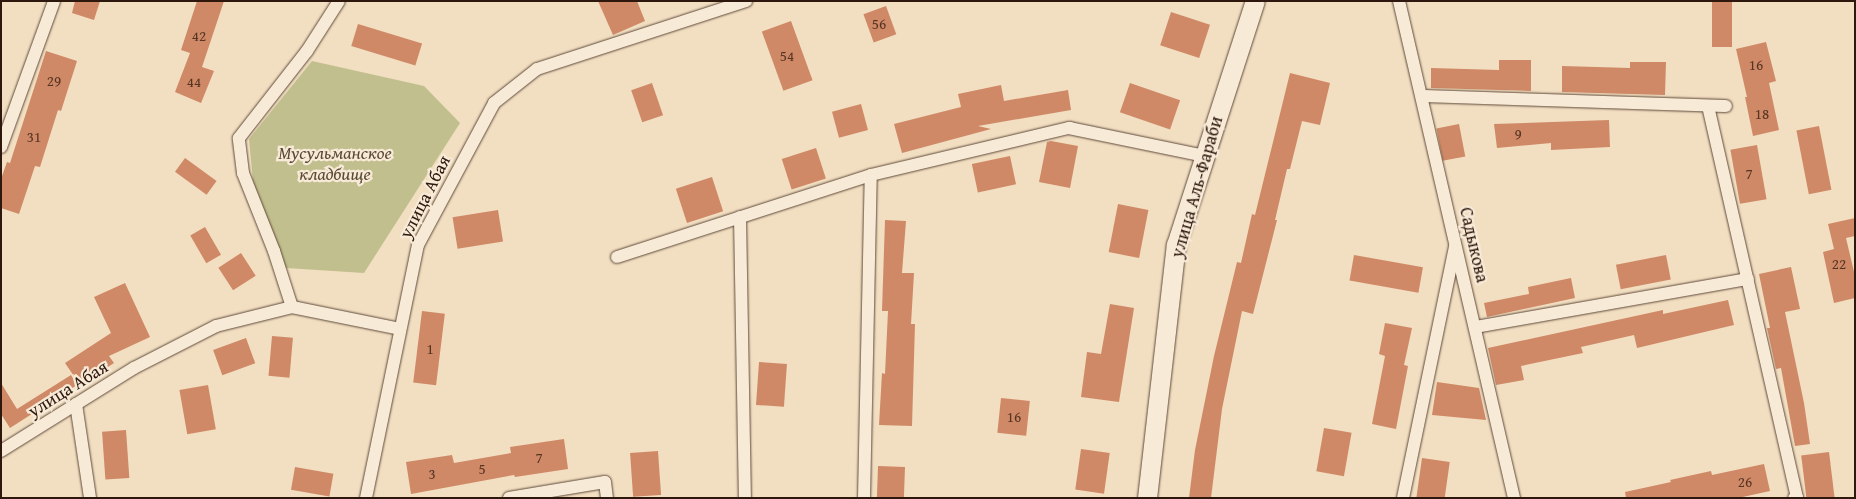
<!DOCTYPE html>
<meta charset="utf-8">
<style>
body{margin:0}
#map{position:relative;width:1856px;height:499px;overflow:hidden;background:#f2dec1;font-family:"Gentium Book Plus",serif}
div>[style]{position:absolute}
.green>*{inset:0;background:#c2bf8e}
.building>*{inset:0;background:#cf8966;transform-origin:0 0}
.roads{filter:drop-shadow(0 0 1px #5f4a3a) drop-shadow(0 0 1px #5f4a3a)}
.street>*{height:12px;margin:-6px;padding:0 6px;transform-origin:6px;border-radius:6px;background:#f7ead7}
.secondary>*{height:19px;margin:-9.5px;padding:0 9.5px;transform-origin:9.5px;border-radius:9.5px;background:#f7ead7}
span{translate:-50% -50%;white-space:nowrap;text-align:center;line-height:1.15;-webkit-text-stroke:4.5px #f7ead7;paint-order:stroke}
.number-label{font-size:15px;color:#563423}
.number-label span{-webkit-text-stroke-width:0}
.park-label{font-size:18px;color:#5a4a34;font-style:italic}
.street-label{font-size:18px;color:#2e180d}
.frame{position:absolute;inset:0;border:2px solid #2e180d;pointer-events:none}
</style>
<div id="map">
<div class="green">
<i style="clip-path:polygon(312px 61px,424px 86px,460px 123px,364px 273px,286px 268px,257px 224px,249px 139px)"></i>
</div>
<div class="building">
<i style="clip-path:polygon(75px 1px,100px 1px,94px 20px,72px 13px)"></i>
<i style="clip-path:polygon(197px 1px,224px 1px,202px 67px,214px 71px,201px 103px,175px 92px,190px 53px,181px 50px)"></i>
<i style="clip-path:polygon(598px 1px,637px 1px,645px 21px,613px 35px)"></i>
<i style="left:1712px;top:1px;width:20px;height:46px"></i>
<i style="left:886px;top:6px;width:30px;height:24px;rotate:70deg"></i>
<i style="left:1171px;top:12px;width:41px;height:35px;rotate:18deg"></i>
<i style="left:791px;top:21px;width:63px;height:31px;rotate:70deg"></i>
<i style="left:358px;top:24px;width:67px;height:23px;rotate:17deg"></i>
<i style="clip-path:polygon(1766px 42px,1776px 81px,1769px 83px,1779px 130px,1753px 136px,1745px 97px,1747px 97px,1736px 49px)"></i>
<i style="clip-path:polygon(46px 51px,77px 61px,61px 111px,58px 110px,40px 167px,35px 166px,19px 214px,1px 208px,1px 179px,7px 162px,10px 163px)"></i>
<i style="clip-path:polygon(1499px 60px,1531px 60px,1531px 91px,1431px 88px,1431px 68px,1499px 70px)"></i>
<i style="clip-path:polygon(1630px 62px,1666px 62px,1665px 95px,1562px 92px,1562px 66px,1630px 68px)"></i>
<i style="clip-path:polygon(1290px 73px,1330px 83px,1320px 125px,1302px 121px,1290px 169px,1287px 169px,1275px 220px,1277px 220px,1253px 314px,1242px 311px,1222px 409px,1211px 498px,1189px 498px,1195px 450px,1214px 356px,1237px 262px,1241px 263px,1252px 214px,1255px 215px)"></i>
<i style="left:652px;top:83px;width:34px;height:22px;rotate:71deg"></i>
<i style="left:1130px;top:83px;width:53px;height:31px;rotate:19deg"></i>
<i style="clip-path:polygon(1001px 85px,1004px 101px,1068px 90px,1071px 110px,978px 126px,991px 129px,902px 153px,894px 124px,961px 107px,958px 94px)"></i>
<i style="left:861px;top:104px;width:27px;height:30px;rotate:75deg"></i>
<i style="clip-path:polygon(1609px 120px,1610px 147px,1551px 150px,1551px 143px,1497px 148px,1494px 124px)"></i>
<i style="left:1459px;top:124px;width:33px;height:23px;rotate:79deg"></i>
<i style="left:1819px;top:126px;width:65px;height:23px;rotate:79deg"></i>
<i style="clip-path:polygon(1051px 141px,1078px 146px,1070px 188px,1039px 182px,1047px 142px)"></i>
<i style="left:1757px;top:145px;width:55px;height:27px;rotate:80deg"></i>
<i style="left:816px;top:148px;width:32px;height:36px;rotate:72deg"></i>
<i style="left:1010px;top:156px;width:29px;height:39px;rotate:78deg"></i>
<i style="left:185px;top:158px;width:39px;height:17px;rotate:36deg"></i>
<i style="left:712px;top:177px;width:36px;height:38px;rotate:72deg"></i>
<i style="left:1118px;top:204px;width:31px;height:49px;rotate:11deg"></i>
<i style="left:498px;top:210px;width:32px;height:46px;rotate:81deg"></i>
<i style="clip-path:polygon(1855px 218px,1855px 236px,1846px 238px,1855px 276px,1855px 298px,1834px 303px,1823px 252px,1834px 249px,1828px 224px)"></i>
<i style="clip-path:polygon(885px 220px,906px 221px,902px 273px,914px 273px,911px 324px,915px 324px,912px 426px,879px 425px,882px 373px,885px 374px,888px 311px,882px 311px)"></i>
<i style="left:205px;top:227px;width:32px;height:17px;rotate:60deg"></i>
<i style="left:241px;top:253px;width:27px;height:27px;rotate:57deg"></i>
<i style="left:1354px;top:255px;width:70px;height:26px;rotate:10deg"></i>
<i style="left:1666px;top:255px;width:25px;height:51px;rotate:79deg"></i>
<i style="clip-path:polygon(1791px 267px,1800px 309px,1785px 312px,1804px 403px,1810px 444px,1795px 446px,1781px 368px,1776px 369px,1767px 328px,1770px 328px,1759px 274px)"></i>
<i style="clip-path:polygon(1571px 278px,1575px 298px,1487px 317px,1484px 303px,1529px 294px,1528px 287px)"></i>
<i style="clip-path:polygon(125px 283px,150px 337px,109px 356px,114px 363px,80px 385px,65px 363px,111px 333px,94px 297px)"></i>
<i style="clip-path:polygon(1728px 300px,1734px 325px,1637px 348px,1634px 335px,1581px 347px,1583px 353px,1521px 366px,1524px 380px,1496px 385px,1488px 348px,1663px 310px,1663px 314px)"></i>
<i style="clip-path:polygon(1110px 304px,1134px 308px,1119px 402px,1081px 397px,1087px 352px,1101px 354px)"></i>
<i style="left:422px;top:311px;width:23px;height:72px;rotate:7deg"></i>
<i style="clip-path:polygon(1385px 323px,1412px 328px,1404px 365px,1408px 366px,1396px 429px,1372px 424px,1385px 356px,1379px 354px)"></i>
<i style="left:272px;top:336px;width:21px;height:40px;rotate:5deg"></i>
<i style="left:246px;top:338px;width:27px;height:35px;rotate:70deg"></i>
<i style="left:759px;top:362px;width:28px;height:43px;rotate:4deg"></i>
<i style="clip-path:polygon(71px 375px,77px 385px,10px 428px,1px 414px,1px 383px,17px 409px)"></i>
<i style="clip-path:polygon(1437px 382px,1479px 388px,1486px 420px,1432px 415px)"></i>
<i style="left:208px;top:385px;width:45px;height:29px;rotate:80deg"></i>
<i style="left:1001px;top:398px;width:29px;height:35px;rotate:6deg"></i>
<i style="left:1324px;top:428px;width:28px;height:44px;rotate:10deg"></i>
<i style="left:126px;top:430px;width:48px;height:24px;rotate:86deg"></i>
<i style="clip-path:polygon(564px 439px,568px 469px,515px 477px,514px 475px,411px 494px,406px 462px,452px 455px,454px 463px,511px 453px,510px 447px)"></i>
<i style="left:1081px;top:449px;width:29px;height:41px;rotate:8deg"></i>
<i style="left:658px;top:451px;width:44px;height:28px;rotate:86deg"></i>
<i style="left:1829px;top:452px;width:46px;height:28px;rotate:83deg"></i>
<i style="left:1422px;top:458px;width:28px;height:40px;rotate:8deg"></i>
<i style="clip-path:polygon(1764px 464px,1770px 491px,1738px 498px,1626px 498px,1625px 492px,1671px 482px,1670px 480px,1711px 471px,1712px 475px)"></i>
<i style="left:878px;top:466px;width:27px;height:32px;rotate:2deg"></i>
<i style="left:295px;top:467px;width:39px;height:23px;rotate:10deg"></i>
</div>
<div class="roads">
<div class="street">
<i style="left:1399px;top:1px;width:510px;rotate:76.97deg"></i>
<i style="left:1422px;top:96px;width:304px;rotate:1.9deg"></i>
<i style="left:1708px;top:106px;width:401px;rotate:77.2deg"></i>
<i style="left:1797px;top:497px;width:3px;rotate:162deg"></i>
<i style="left:1px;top:147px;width:155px;rotate:-70deg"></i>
<i style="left:740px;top:217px;width:281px;rotate:89deg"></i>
<i style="left:617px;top:257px;width:267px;rotate:-17.9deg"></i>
<i style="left:871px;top:175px;width:204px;rotate:-13.4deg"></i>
<i style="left:1069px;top:128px;width:138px;rotate:11.7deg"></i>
<i style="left:292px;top:307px;width:59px;rotate:-107.8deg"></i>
<i style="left:274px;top:251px;width:84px;rotate:-111.7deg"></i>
<i style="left:243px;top:173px;width:35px;rotate:-97deg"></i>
<i style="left:239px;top:138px;width:110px;rotate:-52deg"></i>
<i style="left:307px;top:51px;width:59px;rotate:-57.4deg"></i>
<i style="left:1475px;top:327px;width:277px;rotate:-10deg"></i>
<i style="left:76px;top:404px;width:95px;rotate:81.5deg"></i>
<i style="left:1px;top:451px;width:157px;rotate:-32deg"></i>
<i style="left:134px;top:368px;width:92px;rotate:-27.1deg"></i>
<i style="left:216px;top:326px;width:78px;rotate:-14deg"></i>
<i style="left:292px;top:307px;width:110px;rotate:11.5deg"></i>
<i style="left:366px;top:498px;width:258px;rotate:-78.4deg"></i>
<i style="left:418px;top:245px;width:161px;rotate:-61.8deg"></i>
<i style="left:494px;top:103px;width:55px;rotate:-38.3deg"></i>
<i style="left:537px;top:69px;width:220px;rotate:-18deg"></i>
<i style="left:509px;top:498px;width:97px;rotate:-9.5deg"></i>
<i style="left:605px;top:482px;width:16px;rotate:83deg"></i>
<i style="left:864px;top:498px;width:323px;rotate:-88.8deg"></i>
<i style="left:1403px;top:498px;width:257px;rotate:-78.3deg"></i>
</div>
<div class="secondary">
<i style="left:1147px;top:498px;width:255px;rotate:-83.5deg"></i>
<i style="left:1176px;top:245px;width:256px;rotate:-72.1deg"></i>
</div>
</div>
<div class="number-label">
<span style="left:879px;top:24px">56</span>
<span style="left:199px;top:36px">42</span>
<span style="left:787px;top:56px">54</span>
<span style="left:1756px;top:65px">16</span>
<span style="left:54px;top:81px">29</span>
<span style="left:194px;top:82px">44</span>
<span style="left:1762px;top:114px">18</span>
<span style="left:1518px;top:134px">9</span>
<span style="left:34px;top:137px">31</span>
<span style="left:1749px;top:174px">7</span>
<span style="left:1839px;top:264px">22</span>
<span style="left:430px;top:349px">1</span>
<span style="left:1014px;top:417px">16</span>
<span style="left:539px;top:458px">7</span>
<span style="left:482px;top:469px">5</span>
<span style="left:432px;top:474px">3</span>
<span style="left:1745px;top:482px">26</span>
</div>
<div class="park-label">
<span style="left:335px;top:164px">Мусульманское<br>кладбище</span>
</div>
<div class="street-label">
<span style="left:1197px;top:187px;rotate:-74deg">улица Аль-Фараби</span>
<span style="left:425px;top:197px;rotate:-63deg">улица Абая</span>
<span style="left:1474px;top:245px;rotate:77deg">Садыкова</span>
<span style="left:68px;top:389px;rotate:-32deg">улица Абая</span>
</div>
<div class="frame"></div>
</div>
